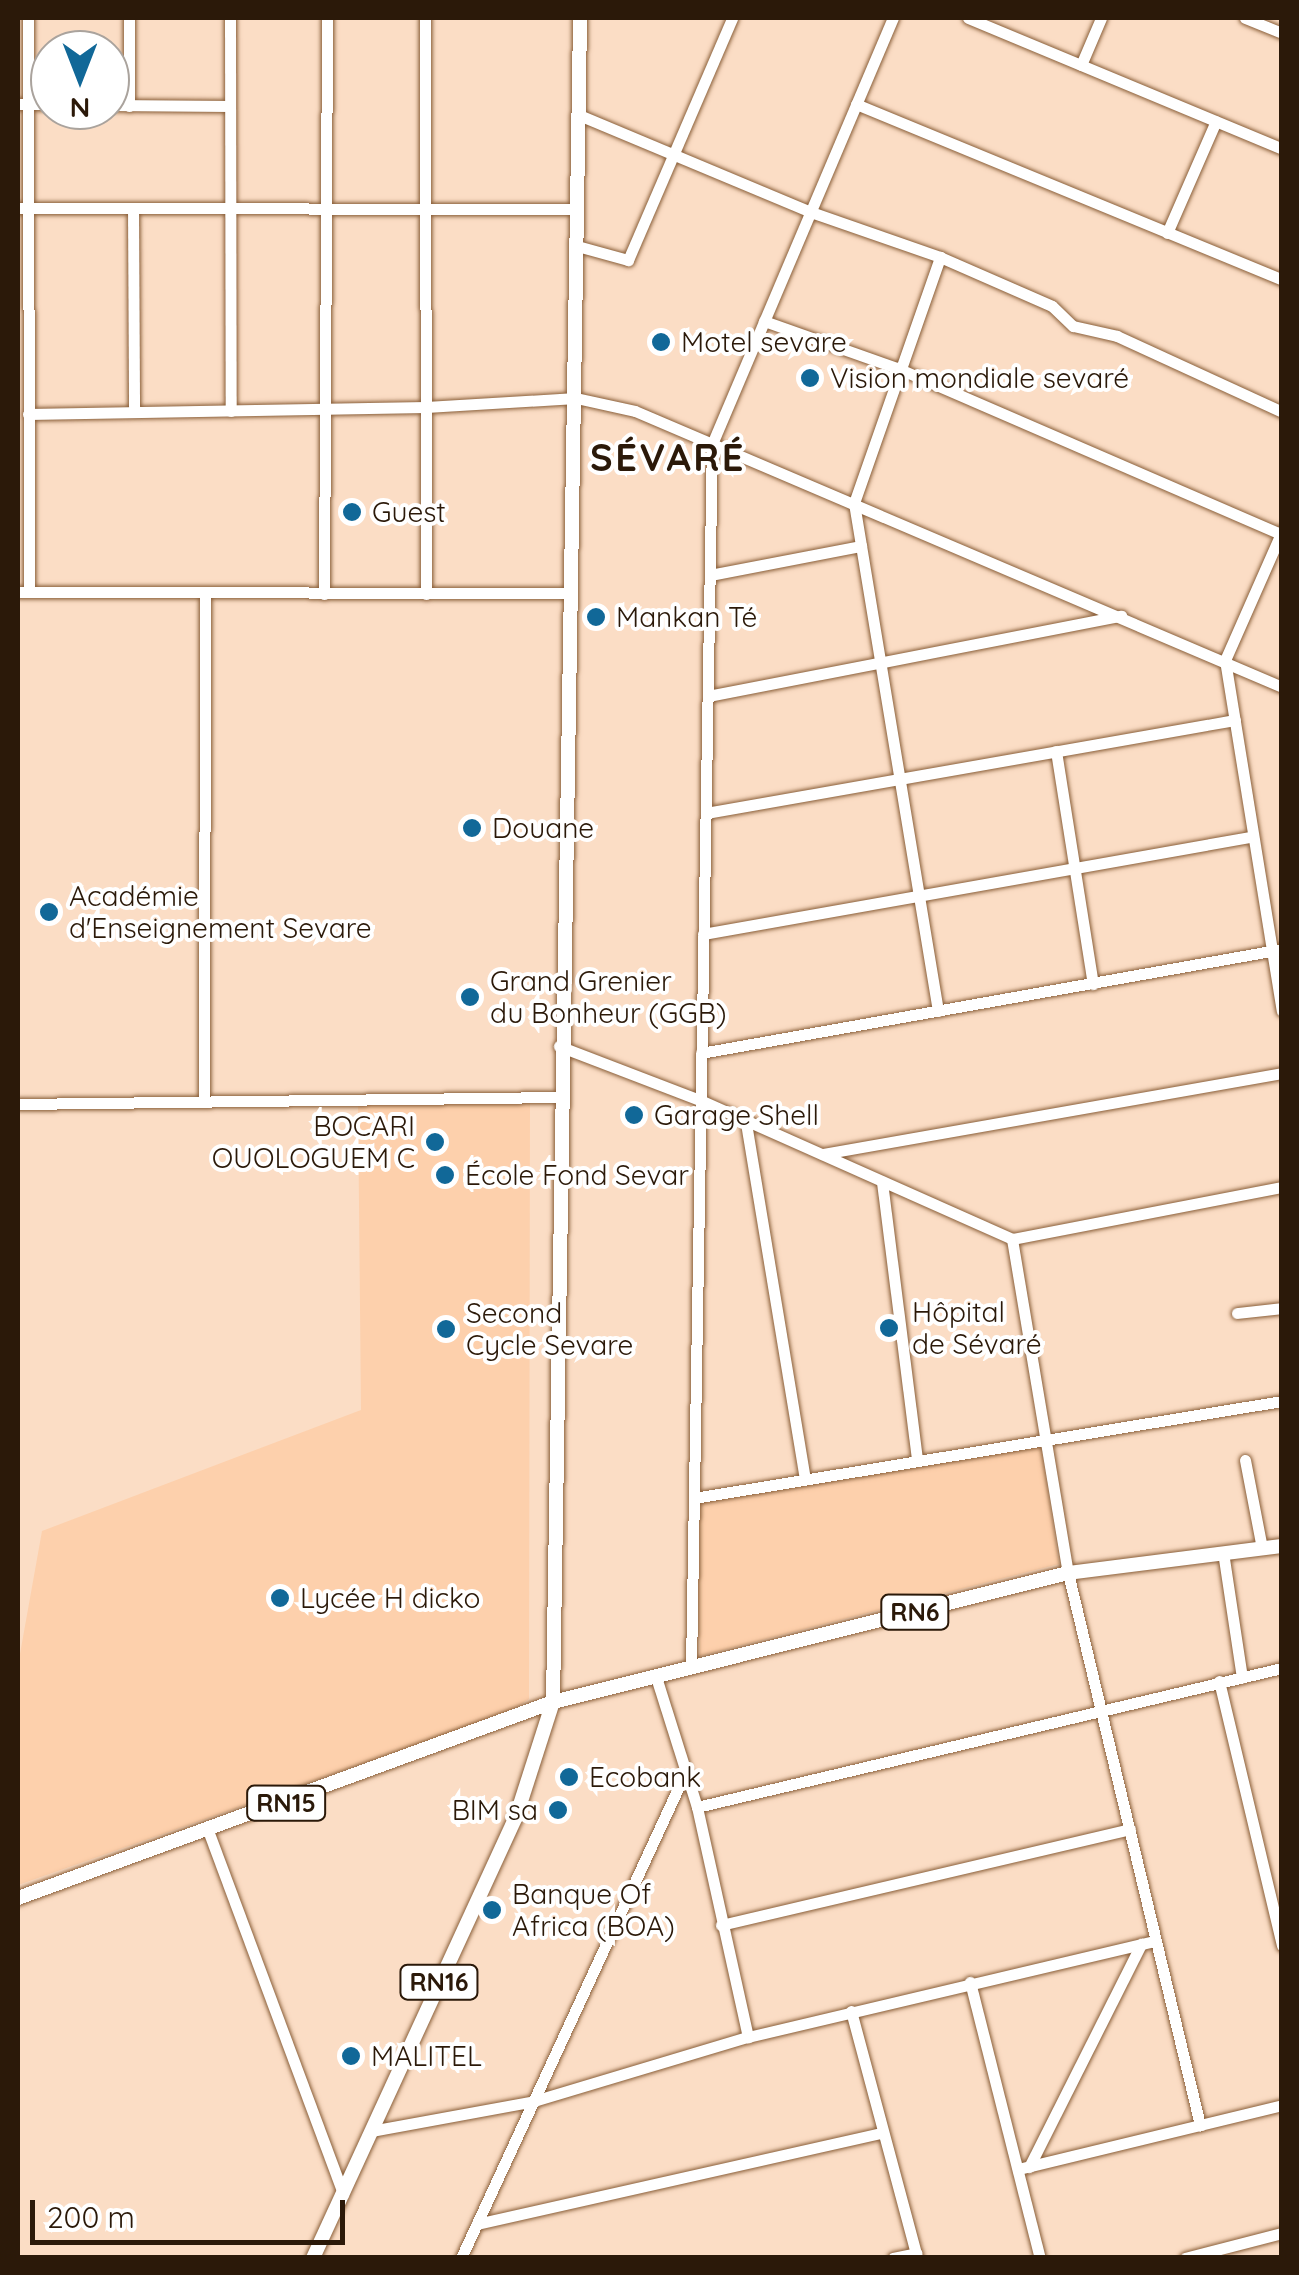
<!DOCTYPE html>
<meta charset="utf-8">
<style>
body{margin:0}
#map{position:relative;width:1299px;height:2275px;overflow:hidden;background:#fbddc5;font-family:Quicksand,sans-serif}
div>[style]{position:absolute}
.built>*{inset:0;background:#fdd0ac}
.roads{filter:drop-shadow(0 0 2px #895e38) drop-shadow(0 0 2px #895e38)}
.minor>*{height:11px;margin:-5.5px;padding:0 5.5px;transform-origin:5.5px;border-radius:5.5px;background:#fff}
.major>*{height:14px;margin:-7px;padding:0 7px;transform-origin:7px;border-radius:7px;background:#fff}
.dots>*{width:28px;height:28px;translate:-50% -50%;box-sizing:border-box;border:5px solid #fff;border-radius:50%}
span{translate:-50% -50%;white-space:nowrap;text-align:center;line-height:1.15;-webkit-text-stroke:8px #fff;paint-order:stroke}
.shield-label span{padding:2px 8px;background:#fff;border:2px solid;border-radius:8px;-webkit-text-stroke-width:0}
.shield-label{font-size:25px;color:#2b1909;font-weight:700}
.poi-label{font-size:28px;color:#2b1909}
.left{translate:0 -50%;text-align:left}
.right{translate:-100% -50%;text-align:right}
.district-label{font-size:38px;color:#2b1909;font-weight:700;letter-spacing:2.5px}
.frame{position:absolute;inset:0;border:20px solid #2b1909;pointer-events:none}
.north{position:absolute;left:30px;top:30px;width:100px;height:100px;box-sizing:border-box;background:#fff;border:2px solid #aaa39d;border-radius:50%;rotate:180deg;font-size:28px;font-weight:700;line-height:40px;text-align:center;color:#2b1909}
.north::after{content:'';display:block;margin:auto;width:35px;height:45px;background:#116898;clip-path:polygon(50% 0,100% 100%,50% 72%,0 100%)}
.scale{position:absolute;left:30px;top:2200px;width:315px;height:45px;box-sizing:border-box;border:5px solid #2b1909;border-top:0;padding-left:12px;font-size:30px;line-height:35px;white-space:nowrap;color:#2b1909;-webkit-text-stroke:8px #fff;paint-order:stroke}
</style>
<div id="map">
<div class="built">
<i style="clip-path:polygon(530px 1099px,529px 1699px,509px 1712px,18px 1885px,18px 1665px,42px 1531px,361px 1410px,358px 1101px)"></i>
<i style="clip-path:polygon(1040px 1441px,1059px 1564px,700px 1656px,695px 1502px)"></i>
</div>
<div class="roads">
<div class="minor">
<i style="left:28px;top:18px;width:574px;rotate:89.9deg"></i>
<i style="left:230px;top:18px;width:393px;rotate:89.9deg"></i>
<i style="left:425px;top:18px;width:576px;rotate:89.9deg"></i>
<i style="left:968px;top:18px;width:340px;rotate:22.6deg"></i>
<i style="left:1245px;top:18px;width:40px;rotate:22deg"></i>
<i style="left:1081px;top:65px;width:51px;rotate:-66.9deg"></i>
<i style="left:18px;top:104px;width:32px"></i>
<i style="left:856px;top:104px;width:461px;rotate:22.4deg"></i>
<i style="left:110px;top:105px;width:120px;rotate:0.5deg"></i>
<i style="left:129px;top:106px;width:88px;rotate:-90deg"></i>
<i style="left:579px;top:115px;width:251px;rotate:22.7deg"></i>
<i style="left:811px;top:212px;width:137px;rotate:19.2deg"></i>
<i style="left:940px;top:257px;width:122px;rotate:23.6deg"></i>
<i style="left:1052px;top:306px;width:29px;rotate:44deg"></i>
<i style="left:1073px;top:326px;width:45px;rotate:12.8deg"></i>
<i style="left:1117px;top:336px;width:182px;rotate:24.7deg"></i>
<i style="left:18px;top:208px;width:560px;rotate:0.1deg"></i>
<i style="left:133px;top:208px;width:204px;rotate:89.7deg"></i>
<i style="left:1167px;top:233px;width:122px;rotate:-66.4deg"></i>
<i style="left:577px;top:246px;width:53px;rotate:15.4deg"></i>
<i style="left:628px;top:260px;width:263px;rotate:-66.7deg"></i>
<i style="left:764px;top:321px;width:141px;rotate:19.5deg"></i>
<i style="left:897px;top:368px;width:420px;rotate:23.4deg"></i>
<i style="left:28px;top:414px;width:398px;rotate:-1deg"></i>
<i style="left:426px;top:407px;width:150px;rotate:-3.4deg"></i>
<i style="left:576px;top:398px;width:60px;rotate:12.4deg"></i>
<i style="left:635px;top:411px;width:703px;rotate:23.1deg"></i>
<i style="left:1282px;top:531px;width:141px;rotate:113.8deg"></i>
<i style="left:1225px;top:660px;width:355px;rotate:80.8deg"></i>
<i style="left:710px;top:575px;width:154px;rotate:-10.9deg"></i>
<i style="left:18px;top:592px;width:554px;rotate:0.1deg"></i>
<i style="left:324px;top:594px;width:576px;rotate:-89.7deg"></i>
<i style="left:708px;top:696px;width:421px;rotate:-11deg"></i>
<i style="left:1056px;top:751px;width:236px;rotate:81deg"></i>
<i style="left:706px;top:813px;width:537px;rotate:-9.97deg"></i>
<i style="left:703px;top:934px;width:556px;rotate:-10.06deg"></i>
<i style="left:938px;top:1011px;width:515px;rotate:-99.39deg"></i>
<i style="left:854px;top:503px;width:261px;rotate:-70.7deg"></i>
<i style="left:559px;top:1046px;width:151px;rotate:21deg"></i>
<i style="left:700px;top:1100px;width:342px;rotate:24deg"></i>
<i style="left:1012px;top:1239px;width:275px;rotate:-10.9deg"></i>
<i style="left:701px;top:1053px;width:590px;rotate:-10.15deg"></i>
<i style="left:204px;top:1101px;width:508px;rotate:-89.89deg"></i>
<i style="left:18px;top:1104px;width:543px;rotate:-0.74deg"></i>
<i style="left:746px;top:1123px;width:360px;rotate:80.6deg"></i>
<i style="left:823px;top:1154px;width:466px;rotate:-10deg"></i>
<i style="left:882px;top:1182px;width:281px;rotate:82.8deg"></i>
<i style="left:1012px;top:1239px;width:339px;rotate:80.5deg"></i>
<i style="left:1068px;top:1573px;width:568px;rotate:76.55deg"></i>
<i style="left:1237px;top:1313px;width:45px;rotate:-6.3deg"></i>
<i style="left:1245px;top:1460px;width:90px;rotate:79.1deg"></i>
<i style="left:694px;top:1498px;width:596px;rotate:-9.37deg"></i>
<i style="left:1223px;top:1552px;width:127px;rotate:81.4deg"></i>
<i style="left:691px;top:1667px;width:1223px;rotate:-89.02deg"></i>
<i style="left:712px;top:444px;width:463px;rotate:-67deg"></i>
<i style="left:656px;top:1677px;width:136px;rotate:72.5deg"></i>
<i style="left:697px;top:1807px;width:236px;rotate:77.5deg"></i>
<i style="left:1219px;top:1681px;width:272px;rotate:76.6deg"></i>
<i style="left:697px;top:1807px;width:601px;rotate:-13.37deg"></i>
<i style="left:209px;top:1833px;width:385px;rotate:69.6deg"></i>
<i style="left:721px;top:1925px;width:420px;rotate:-13.2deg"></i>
<i style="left:970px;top:1982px;width:285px;rotate:75.8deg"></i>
<i style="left:851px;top:2011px;width:256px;rotate:75deg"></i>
<i style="left:371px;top:2131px;width:166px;rotate:-10.4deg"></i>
<i style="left:534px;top:2101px;width:223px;rotate:-16.7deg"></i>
<i style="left:748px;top:2037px;width:418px;rotate:-13.3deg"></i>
<i style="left:1029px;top:2167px;width:250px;rotate:-63.3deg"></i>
<i style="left:1018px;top:2169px;width:272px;rotate:-13.6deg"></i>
<i style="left:477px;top:2224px;width:413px;rotate:-12.7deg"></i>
<i style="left:461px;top:2258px;width:536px;rotate:-65.2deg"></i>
<i style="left:893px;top:2258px;width:24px;rotate:-12deg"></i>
<i style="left:1185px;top:2258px;width:100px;rotate:-14.5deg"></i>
</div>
<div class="major">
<i style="left:18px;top:1898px;width:570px;rotate:-20.12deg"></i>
<i style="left:553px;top:1702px;width:531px;rotate:-14.06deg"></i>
<i style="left:1068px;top:1573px;width:216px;rotate:-7.2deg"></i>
<i style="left:313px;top:2258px;width:485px;rotate:-65.3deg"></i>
<i style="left:516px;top:1817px;width:121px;rotate:-72.2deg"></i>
<i style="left:553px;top:1702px;width:1684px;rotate:-89.08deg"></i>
</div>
</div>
<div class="dots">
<i style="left:661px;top:342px;background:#116898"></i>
<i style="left:810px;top:378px;background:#116898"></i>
<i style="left:352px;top:512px;background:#116898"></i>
<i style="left:596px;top:617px;background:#116898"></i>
<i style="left:472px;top:828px;background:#116898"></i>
<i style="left:49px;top:912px;background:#116898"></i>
<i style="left:470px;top:997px;background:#116898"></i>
<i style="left:634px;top:1115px;background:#116898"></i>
<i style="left:435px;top:1142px;background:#116898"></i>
<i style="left:445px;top:1175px;background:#116898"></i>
<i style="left:889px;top:1328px;background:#116898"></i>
<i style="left:446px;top:1329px;background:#116898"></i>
<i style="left:280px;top:1598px;background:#116898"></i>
<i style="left:569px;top:1777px;background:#116898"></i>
<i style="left:558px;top:1810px;background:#116898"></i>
<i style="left:492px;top:1910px;background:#116898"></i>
<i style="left:351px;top:2056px;background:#116898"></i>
</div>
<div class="shield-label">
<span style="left:915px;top:1612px">RN6</span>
<span style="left:286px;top:1803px">RN15</span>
<span style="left:439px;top:1982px">RN16</span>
</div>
<div class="poi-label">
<span class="left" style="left:681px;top:342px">Motel sevare</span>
<span class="left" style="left:830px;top:378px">Vision mondiale sevaré</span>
<span class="left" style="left:372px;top:512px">Guest</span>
<span class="left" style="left:616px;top:617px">Mankan Té</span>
<span class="left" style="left:492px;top:828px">Douane</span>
<span class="left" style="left:69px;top:912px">Académie<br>d'Enseignement Sevare</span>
<span class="left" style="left:490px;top:997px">Grand Grenier<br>du Bonheur (GGB)</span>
<span class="left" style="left:654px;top:1115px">Garage Shell</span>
<span class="right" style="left:415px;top:1142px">BOCARI<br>OUOLOGUEM C</span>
<span class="left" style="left:465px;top:1175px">École Fond Sevar</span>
<span class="left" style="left:912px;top:1328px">Hôpital<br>de Sévaré</span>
<span class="left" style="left:466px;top:1329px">Second<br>Cycle Sevare</span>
<span class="left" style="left:300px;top:1598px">Lycée H dicko</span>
<span class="left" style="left:589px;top:1777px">Ecobank</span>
<span class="right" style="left:538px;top:1810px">BIM sa</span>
<span class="left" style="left:512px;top:1910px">Banque Of<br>Africa (BOA)</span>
<span class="left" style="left:371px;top:2056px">MALITEL</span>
</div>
<div class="district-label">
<span style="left:668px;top:458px">SÉVARÉ</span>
</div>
<div class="frame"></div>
<div class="north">N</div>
<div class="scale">200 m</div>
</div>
